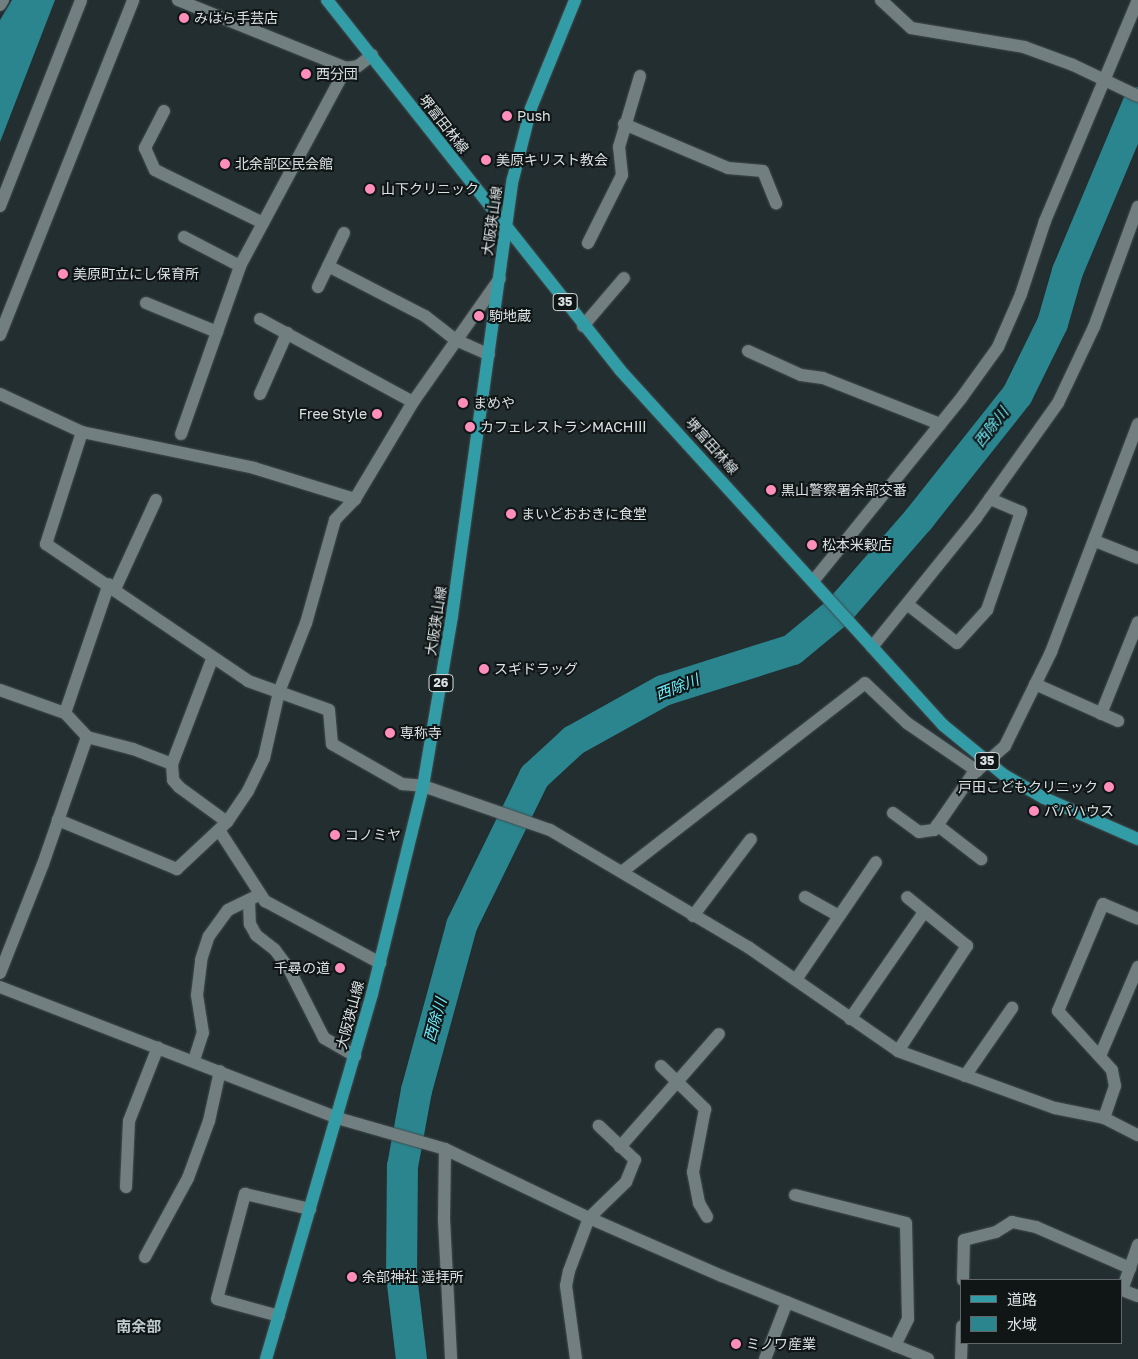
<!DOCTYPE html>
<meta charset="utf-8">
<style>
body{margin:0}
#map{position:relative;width:1138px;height:1359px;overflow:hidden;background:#232e30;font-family:"Golos Text","Noto Sans JP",sans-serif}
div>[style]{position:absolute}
.water>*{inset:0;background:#2a858f}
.river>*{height:31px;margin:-15.5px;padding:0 15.5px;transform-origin:15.5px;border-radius:15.5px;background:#2a858f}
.roads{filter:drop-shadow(0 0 1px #424b4d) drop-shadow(0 0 1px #424b4d)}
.minor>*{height:12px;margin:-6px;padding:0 6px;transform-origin:6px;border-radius:6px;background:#727f81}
.major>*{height:12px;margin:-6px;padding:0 6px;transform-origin:6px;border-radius:6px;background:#329da7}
.dots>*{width:14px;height:14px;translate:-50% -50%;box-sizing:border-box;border:2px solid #101516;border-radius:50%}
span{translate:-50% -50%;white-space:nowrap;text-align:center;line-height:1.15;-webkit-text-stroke:4px #101516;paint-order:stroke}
.shield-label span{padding:1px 4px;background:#101516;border:1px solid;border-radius:4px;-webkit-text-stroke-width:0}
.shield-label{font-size:12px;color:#dae1e2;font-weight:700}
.poi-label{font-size:14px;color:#dae1e2}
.left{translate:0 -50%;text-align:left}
.right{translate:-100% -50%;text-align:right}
.street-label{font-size:14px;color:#dae1e2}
.water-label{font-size:15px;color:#6eeefd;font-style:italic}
.neighbourhood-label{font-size:15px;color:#bdcbcd;font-weight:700}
.legend{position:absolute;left:960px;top:1279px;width:162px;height:65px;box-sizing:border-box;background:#101516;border:1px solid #616768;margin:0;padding:6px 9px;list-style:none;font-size:15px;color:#dae1e2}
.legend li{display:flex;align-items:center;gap:10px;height:25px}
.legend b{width:25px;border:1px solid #616768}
</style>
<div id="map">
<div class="water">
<i style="clip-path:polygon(12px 0,55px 0,0 142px,0 20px)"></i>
</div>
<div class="river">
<i style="left:411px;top:1359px;width:85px;rotate:-96.8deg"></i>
<i style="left:401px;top:1275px;width:109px;rotate:-89.5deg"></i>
<i style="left:402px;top:1166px;width:77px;rotate:-79.6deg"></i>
<i style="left:416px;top:1090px;width:171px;rotate:-74.7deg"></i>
<i style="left:461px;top:925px;width:166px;rotate:-63.9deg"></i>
<i style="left:534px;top:776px;width:53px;rotate:-42.7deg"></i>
<i style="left:573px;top:740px;width:103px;rotate:-29.1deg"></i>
<i style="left:663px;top:690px;width:135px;rotate:-17.6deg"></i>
<i style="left:792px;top:649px;width:60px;rotate:-39.6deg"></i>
<i style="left:838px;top:611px;width:122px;rotate:-49deg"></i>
<i style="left:918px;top:519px;width:159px;rotate:-51.6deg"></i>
<i style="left:1017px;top:394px;width:79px;rotate:-63.8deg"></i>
<i style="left:1052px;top:323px;width:54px;rotate:-73.9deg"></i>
<i style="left:1067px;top:271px;width:183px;rotate:-67.2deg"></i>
</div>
<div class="roads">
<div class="minor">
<i style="left:178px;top:0;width:181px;rotate:22deg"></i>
<i style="left:346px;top:68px;width:12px;rotate:-9deg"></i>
<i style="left:358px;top:66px;width:18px;rotate:-38deg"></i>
<i style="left:881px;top:0;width:41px;rotate:43deg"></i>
<i style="left:911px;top:28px;width:115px;rotate:9.5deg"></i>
<i style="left:1024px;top:47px;width:52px;rotate:20.2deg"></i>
<i style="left:1073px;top:65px;width:72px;rotate:25.5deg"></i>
<i style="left:0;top:5px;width:6px;rotate:-59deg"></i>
<i style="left:164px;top:111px;width:42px;rotate:117.2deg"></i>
<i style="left:145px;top:148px;width:24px;rotate:66deg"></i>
<i style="left:155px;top:170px;width:120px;rotate:26.1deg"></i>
<i style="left:624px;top:124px;width:113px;rotate:22.9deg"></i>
<i style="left:728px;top:168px;width:35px;rotate:5deg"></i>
<i style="left:763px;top:171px;width:35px;rotate:68deg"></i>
<i style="left:0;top:206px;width:221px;rotate:-68.5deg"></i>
<i style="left:184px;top:237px;width:63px;rotate:27.4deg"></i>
<i style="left:588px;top:243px;width:76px;rotate:-63.4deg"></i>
<i style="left:622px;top:175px;width:28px;rotate:-96deg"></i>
<i style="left:619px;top:147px;width:74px;rotate:-73.5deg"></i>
<i style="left:328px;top:266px;width:109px;rotate:27.3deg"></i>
<i style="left:425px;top:316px;width:39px;rotate:38deg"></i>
<i style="left:456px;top:340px;width:36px;rotate:24deg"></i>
<i style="left:318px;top:287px;width:60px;rotate:-64.3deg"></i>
<i style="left:146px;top:303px;width:77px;rotate:22.2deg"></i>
<i style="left:260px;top:319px;width:174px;rotate:28.5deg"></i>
<i style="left:583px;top:326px;width:63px;rotate:-49.5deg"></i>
<i style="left:0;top:335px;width:360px;rotate:-68.3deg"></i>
<i style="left:748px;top:351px;width:58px;rotate:24.4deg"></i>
<i style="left:801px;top:375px;width:22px;rotate:8deg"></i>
<i style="left:823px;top:378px;width:126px;rotate:21.5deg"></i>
<i style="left:0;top:394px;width:90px;rotate:24.9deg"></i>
<i style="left:82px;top:432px;width:176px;rotate:11.8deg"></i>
<i style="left:254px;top:468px;width:106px;rotate:17.1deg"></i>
<i style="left:355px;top:499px;width:29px;rotate:134deg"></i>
<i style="left:335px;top:520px;width:107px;rotate:105.7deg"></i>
<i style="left:306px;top:623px;width:74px;rotate:111.4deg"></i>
<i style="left:279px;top:692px;width:68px;rotate:102.8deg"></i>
<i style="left:264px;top:758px;width:37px;rotate:116deg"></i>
<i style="left:248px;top:791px;width:37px;rotate:124deg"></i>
<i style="left:227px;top:822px;width:69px;rotate:136.8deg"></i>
<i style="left:177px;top:869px;width:129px;rotate:-157.6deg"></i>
<i style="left:260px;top:394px;width:67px;rotate:-66.1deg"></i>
<i style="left:82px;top:432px;width:118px;rotate:107.8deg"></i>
<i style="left:46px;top:544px;width:244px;rotate:34.1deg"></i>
<i style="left:248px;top:681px;width:86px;rotate:19.7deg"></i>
<i style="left:329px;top:710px;width:34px;rotate:85deg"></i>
<i style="left:332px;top:744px;width:81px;rotate:29.7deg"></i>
<i style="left:402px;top:784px;width:21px;rotate:5deg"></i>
<i style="left:423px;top:786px;width:134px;rotate:19.1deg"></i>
<i style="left:550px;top:830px;width:230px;rotate:30.6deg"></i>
<i style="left:748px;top:947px;width:183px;rotate:34.7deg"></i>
<i style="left:898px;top:1051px;width:167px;rotate:20deg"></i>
<i style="left:1055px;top:1108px;width:50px;rotate:11.5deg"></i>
<i style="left:1104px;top:1118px;width:38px;rotate:27deg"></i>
<i style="left:181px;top:434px;width:178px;rotate:-70.6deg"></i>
<i style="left:240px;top:266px;width:225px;rotate:-61.8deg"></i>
<i style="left:355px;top:499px;width:113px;rotate:-59.1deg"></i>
<i style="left:413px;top:402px;width:151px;rotate:-54.9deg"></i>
<i style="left:1095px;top:541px;width:46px;rotate:21.6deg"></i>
<i style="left:814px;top:580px;width:235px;rotate:-51deg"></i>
<i style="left:962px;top:397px;width:62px;rotate:-54.2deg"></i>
<i style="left:998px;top:347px;width:58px;rotate:-66.5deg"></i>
<i style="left:1021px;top:294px;width:77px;rotate:-71.8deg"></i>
<i style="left:1045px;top:221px;width:240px;rotate:-67.2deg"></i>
<i style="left:115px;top:589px;width:98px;rotate:-65.3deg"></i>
<i style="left:907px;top:604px;width:63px;rotate:38deg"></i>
<i style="left:957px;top:643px;width:45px;rotate:-47.7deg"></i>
<i style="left:987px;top:610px;width:104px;rotate:-70.9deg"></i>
<i style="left:1021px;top:512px;width:34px;rotate:-157deg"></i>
<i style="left:872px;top:647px;width:166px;rotate:-51.1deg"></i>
<i style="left:976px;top:518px;width:141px;rotate:-54.5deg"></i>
<i style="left:1058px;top:403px;width:84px;rotate:-64.7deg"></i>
<i style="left:1094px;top:327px;width:128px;rotate:-69.9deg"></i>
<i style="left:1035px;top:684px;width:91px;rotate:24deg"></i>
<i style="left:0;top:690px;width:69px;rotate:19.5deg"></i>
<i style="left:65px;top:713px;width:33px;rotate:47deg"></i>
<i style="left:87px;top:737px;width:134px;rotate:109.1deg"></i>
<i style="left:43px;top:864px;width:117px;rotate:111.5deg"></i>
<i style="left:65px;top:713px;width:136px;rotate:-71.2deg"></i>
<i style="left:1101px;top:714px;width:99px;rotate:-68.1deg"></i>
<i style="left:87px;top:737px;width:48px;rotate:14.6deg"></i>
<i style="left:133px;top:749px;width:42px;rotate:21deg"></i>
<i style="left:172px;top:764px;width:16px;rotate:86deg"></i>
<i style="left:173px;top:780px;width:9px;rotate:49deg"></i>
<i style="left:179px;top:787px;width:59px;rotate:36.1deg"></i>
<i style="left:172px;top:764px;width:112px;rotate:-69.1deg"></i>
<i style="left:893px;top:813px;width:32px;rotate:36deg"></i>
<i style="left:919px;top:832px;width:15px;rotate:-8deg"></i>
<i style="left:934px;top:830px;width:67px;rotate:-55.4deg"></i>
<i style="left:972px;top:775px;width:44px;rotate:-41.3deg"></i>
<i style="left:1005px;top:746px;width:105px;rotate:-63.9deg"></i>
<i style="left:1051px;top:652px;width:244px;rotate:-69.1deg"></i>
<i style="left:937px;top:825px;width:56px;rotate:37.7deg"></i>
<i style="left:219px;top:830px;width:85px;rotate:57.1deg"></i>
<i style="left:265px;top:901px;width:131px;rotate:28.3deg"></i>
<i style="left:623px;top:871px;width:306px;rotate:-37.8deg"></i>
<i style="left:865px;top:683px;width:58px;rotate:43.6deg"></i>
<i style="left:907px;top:723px;width:85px;rotate:34.4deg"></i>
<i style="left:805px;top:897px;width:39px;rotate:29deg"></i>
<i style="left:249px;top:900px;width:24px;rotate:88deg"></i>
<i style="left:250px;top:924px;width:13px;rotate:61deg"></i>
<i style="left:256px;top:935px;width:24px;rotate:38deg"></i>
<i style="left:275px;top:950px;width:21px;rotate:53deg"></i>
<i style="left:288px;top:967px;width:80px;rotate:63.1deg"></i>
<i style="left:324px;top:1038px;width:36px;rotate:30deg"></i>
<i style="left:693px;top:916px;width:96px;rotate:-53deg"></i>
<i style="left:797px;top:978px;width:140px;rotate:-55.7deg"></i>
<i style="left:0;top:987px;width:362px;rotate:21.2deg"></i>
<i style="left:337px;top:1118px;width:112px;rotate:16deg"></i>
<i style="left:445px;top:1149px;width:160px;rotate:25.6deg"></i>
<i style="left:589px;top:1218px;width:145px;rotate:23.6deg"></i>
<i style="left:722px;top:1276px;width:222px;rotate:21.9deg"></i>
<i style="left:850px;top:1019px;width:130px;rotate:-55.3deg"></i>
<i style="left:898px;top:1051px;width:126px;rotate:-56.7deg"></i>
<i style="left:967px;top:946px;width:77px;rotate:-140.8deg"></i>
<i style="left:1100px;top:1056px;width:97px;rotate:-66.9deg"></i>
<i style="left:194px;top:1060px;width:28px;rotate:-72deg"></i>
<i style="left:203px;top:1033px;width:38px;rotate:-99deg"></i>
<i style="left:197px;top:995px;width:35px;rotate:-83deg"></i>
<i style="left:201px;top:960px;width:25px;rotate:-72deg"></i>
<i style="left:209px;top:936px;width:32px;rotate:-54deg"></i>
<i style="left:228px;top:910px;width:30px;rotate:-26deg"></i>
<i style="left:661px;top:1066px;width:62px;rotate:44.3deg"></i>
<i style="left:705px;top:1109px;width:64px;rotate:100.8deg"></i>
<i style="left:693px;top:1172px;width:32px;rotate:79deg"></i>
<i style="left:699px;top:1203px;width:16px;rotate:60deg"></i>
<i style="left:965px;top:1076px;width:83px;rotate:-55.3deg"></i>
<i style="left:1104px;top:1118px;width:34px;rotate:-71deg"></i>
<i style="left:1115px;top:1086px;width:16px;rotate:-101deg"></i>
<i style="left:1112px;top:1070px;width:80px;rotate:-132.5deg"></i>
<i style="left:1058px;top:1011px;width:116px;rotate:-67.2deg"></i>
<i style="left:1103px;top:904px;width:38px;rotate:23deg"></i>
<i style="left:620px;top:1147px;width:150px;rotate:-48.8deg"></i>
<i style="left:445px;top:1149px;width:70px;rotate:90.8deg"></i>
<i style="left:444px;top:1219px;width:140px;rotate:87.1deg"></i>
<i style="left:126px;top:1187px;width:66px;rotate:-87.4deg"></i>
<i style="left:129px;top:1121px;width:79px;rotate:-68.6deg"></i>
<i style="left:795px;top:1195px;width:114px;rotate:14.2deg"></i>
<i style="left:906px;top:1223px;width:96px;rotate:88.8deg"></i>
<i style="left:908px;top:1319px;width:30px;rotate:116deg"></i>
<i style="left:145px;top:1257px;width:90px;rotate:-61.4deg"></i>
<i style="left:188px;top:1178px;width:61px;rotate:-69.8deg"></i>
<i style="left:209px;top:1121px;width:51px;rotate:-77.6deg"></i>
<i style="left:963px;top:1280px;width:40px;rotate:-88.6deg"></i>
<i style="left:964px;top:1240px;width:33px;rotate:-14deg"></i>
<i style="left:996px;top:1232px;width:19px;rotate:-32deg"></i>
<i style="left:1012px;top:1222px;width:25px;rotate:12deg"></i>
<i style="left:1036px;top:1227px;width:103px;rotate:23.6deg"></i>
<i style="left:1122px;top:1290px;width:48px;rotate:-70.4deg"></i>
<i style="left:1122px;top:1290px;width:17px;rotate:21deg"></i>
<i style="left:279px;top:1316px;width:64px;rotate:-164.7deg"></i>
<i style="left:217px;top:1299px;width:109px;rotate:-75.1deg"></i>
<i style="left:245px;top:1194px;width:67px;rotate:13deg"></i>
<i style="left:576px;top:1359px;width:74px;rotate:-97.8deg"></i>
<i style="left:566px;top:1286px;width:15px;rotate:-79deg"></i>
<i style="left:569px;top:1271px;width:57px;rotate:-69.3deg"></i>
<i style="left:589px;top:1218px;width:52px;rotate:-44.2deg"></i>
<i style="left:626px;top:1182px;width:24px;rotate:-68deg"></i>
<i style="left:635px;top:1160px;width:50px;rotate:-136.6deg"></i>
<i style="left:765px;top:1359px;width:61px;rotate:-68.9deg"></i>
<i style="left:961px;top:1359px;width:33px;rotate:-88deg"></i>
</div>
<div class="major">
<i style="left:327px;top:0;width:472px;rotate:51.6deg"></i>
<i style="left:620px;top:370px;width:480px;rotate:47.7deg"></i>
<i style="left:943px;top:725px;width:79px;rotate:39.3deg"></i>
<i style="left:1004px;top:775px;width:46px;rotate:29.9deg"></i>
<i style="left:1044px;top:798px;width:103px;rotate:23.6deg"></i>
<i style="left:266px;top:1359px;width:380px;rotate:-73.8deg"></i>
<i style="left:372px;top:994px;width:214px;rotate:-76.2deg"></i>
<i style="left:423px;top:786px;width:172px;rotate:-80.3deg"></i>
<i style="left:452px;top:616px;width:441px;rotate:-82.1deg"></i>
<i style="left:513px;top:179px;width:73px;rotate:-75.8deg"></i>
<i style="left:531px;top:108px;width:117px;rotate:-67.8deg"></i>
</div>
</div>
<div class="dots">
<i style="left:184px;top:18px;background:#ff8eba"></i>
<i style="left:306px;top:74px;background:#ff8eba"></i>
<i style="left:507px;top:116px;background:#ff8eba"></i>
<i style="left:486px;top:160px;background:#ff8eba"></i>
<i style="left:225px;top:164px;background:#ff8eba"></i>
<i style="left:370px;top:189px;background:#ff8eba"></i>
<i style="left:63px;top:274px;background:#ff8eba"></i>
<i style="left:479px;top:316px;background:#ff8eba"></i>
<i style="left:463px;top:403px;background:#ff8eba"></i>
<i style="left:377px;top:414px;background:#ff8eba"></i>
<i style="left:470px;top:427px;background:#ff8eba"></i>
<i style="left:771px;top:490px;background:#ff8eba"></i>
<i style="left:511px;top:514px;background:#ff8eba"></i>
<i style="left:812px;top:545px;background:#ff8eba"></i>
<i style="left:484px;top:669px;background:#ff8eba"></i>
<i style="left:390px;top:733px;background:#ff8eba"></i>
<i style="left:1109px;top:787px;background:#ff8eba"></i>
<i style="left:1034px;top:811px;background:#ff8eba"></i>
<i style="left:335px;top:835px;background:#ff8eba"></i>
<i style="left:340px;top:968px;background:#ff8eba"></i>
<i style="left:352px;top:1277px;background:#ff8eba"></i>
<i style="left:736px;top:1344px;background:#ff8eba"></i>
</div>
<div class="shield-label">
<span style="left:565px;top:302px">35</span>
<span style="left:441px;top:683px">26</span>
<span style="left:987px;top:761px">35</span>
</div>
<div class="poi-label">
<span class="left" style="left:194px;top:18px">みはら手芸店</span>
<span class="left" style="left:316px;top:74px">西分団</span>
<span class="left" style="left:517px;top:116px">Push</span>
<span class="left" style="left:496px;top:160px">美原キリスト教会</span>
<span class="left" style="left:235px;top:164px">北余部区民会館</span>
<span class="left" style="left:381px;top:189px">山下クリニック</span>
<span class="left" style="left:73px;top:274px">美原町立にし保育所</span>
<span class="left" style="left:489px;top:316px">駒地蔵</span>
<span class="left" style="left:473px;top:403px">まめや</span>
<span class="right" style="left:367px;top:414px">Free Style</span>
<span class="left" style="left:480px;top:427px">カフェレストランMACHⅢ</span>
<span class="left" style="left:781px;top:490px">黒山警察署余部交番</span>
<span class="left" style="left:521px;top:514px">まいどおおきに食堂</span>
<span class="left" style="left:822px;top:545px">松本米穀店</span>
<span class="left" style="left:494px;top:669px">スギドラッグ</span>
<span class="left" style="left:400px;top:733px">専称寺</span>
<span class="right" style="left:1098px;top:787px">戸田こどもクリニック</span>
<span class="left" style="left:1044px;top:811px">パパハウス</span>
<span class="left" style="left:345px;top:835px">コノミヤ</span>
<span class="right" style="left:330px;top:968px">千尋の道</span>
<span class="left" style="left:362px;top:1277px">余部神社 遥拝所</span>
<span class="left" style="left:746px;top:1344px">ミノワ産業</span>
</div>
<div class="street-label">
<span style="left:444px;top:124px;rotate:52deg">堺富田林線</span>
<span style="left:492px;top:221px;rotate:-82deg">大阪狭山線</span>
<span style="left:712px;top:446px;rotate:48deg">堺富田林線</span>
<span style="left:436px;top:621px;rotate:-81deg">大阪狭山線</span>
<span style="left:350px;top:1015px;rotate:-75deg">大阪狭山線</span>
</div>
<div class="water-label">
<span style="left:991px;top:427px;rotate:-52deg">西除川</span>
<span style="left:677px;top:687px;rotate:-21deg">西除川</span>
<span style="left:435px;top:1020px;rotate:-74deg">西除川</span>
</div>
<div class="neighbourhood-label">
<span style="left:139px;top:1327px">南余部</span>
</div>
<ul class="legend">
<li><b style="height:6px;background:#329da7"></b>道路</li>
<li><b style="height:14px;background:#2a858f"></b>水域</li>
</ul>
</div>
